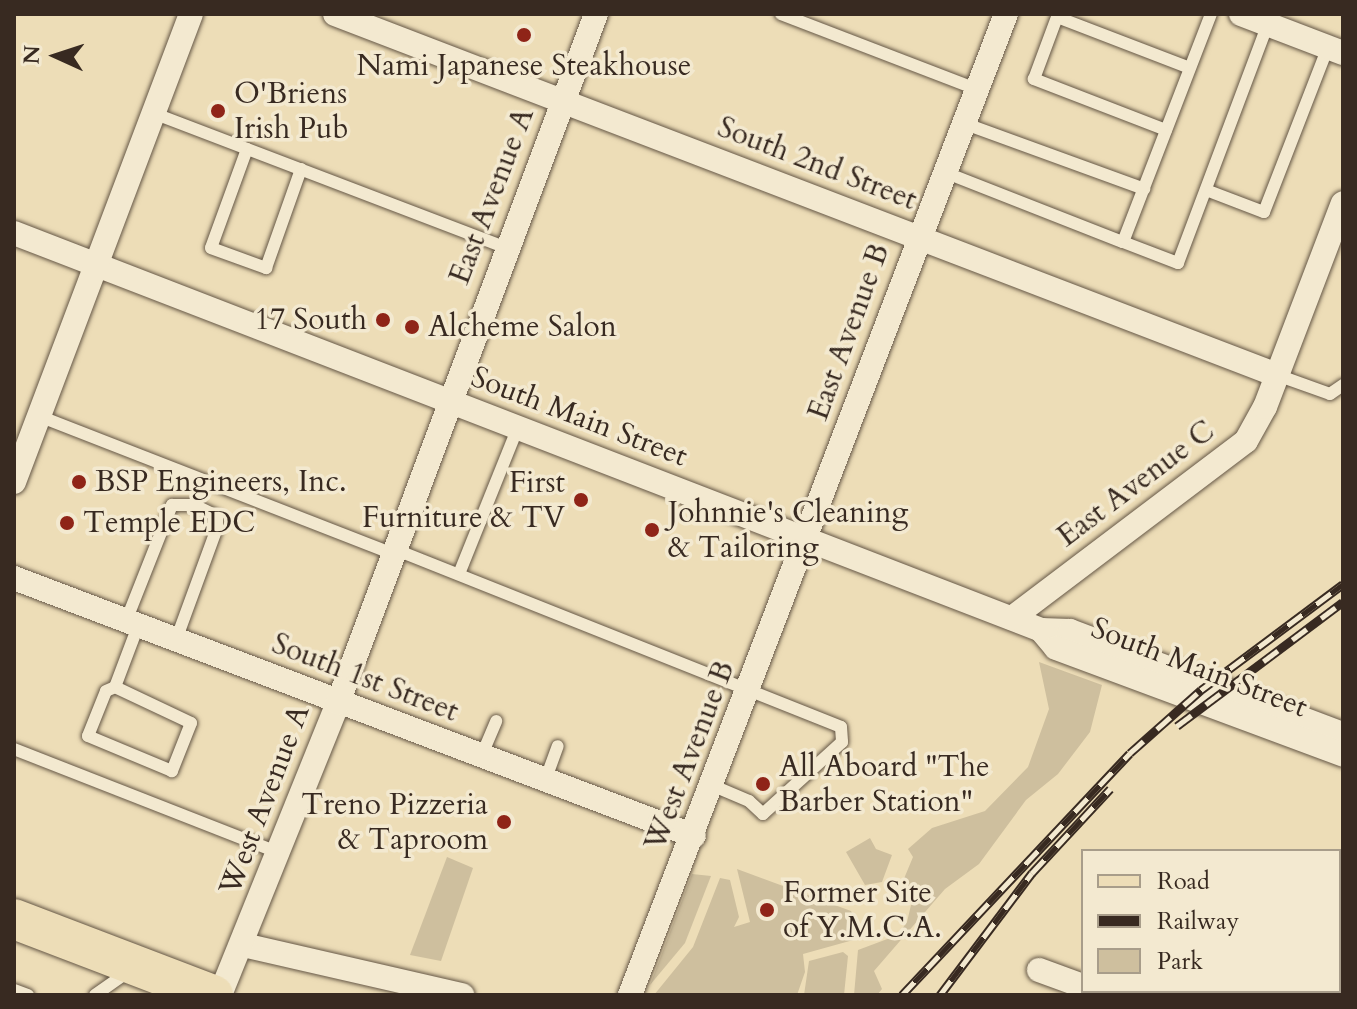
<!DOCTYPE html>
<style>
body{margin:0}
#map{position:relative;width:1357px;height:1009px;overflow:hidden;background:#edddb7;font-family:Cardo,serif}
div>[style]{position:absolute}
.green>*{inset:0;background:#cebf9e}
.roads{filter:drop-shadow(0 0 2px #655746) drop-shadow(0 0 2px #655746)}
.lane>*{height:12px;margin:-6px;padding:0 6px;transform-origin:6px;border-radius:6px;background:#f3e9d0}
.street>*{height:24px;margin:-12px;padding:0 12px;transform-origin:12px;border-radius:12px;background:#f3e9d0}
.primary>*{height:40px;margin:-20px;padding:0 20px;transform-origin:20px;border-radius:20px;background:#edddb7}
.rail>*{height:9px;margin-top:-4.5px;transform-origin:0;background:repeating-linear-gradient(90deg,#f3e9d0 0 18px,#382a21 0 36px);box-sizing:border-box;border-block:2px solid #382a21}
.dots>*{width:22px;height:22px;translate:-50% -50%;box-sizing:border-box;border:4px solid #f3e9d0;border-radius:50%}
span{translate:-50% -50%;white-space:nowrap;text-align:center;line-height:1.15;-webkit-text-stroke:7px #f3e9d0;paint-order:stroke}
.poi-label{font-size:30px;color:#382a21}
.left{translate:0 -50%;text-align:left}
.right{translate:-100% -50%;text-align:right}
.street-label{font-size:30px;color:#382a21}
.frame{position:absolute;inset:0;border:16px solid #382a21;pointer-events:none}
.legend{position:absolute;left:1081px;top:849px;width:260px;height:144px;box-sizing:border-box;background:#f3e9d0;border:2px solid #a89d8a;margin:0;padding:10px 14px;list-style:none;font-size:24px;color:#382a21}
.legend li{display:flex;align-items:center;gap:16px;height:40px}
.legend b{width:40px;border:2px solid #a89d8a}
.north{position:absolute;left:16px;top:16px;width:80px;height:80px;-webkit-text-stroke:6px #f3e9d0;paint-order:stroke;rotate:273deg;font-size:22px;font-weight:700;line-height:32px;text-align:center;color:#382a21}
.north::after{content:'';display:block;margin:auto;width:28px;height:36px;background:#382a21;clip-path:polygon(50% 0,100% 100%,50% 72%,0 100%)}
</style>
<div id="map">
<div class="green">
<i style="clip-path:polygon(1039px 662px,1102px 685px,1090px 732px,1058px 774px,1026px 800px,979px 864px,945px 889px,874px 971px,882px 989px,877px 995px,854px 995px,858px 950px,898px 935px,907px 922px,911px 905px,903px 881px,913px 857px,908px 849px,932px 828px,985px 811px,1028px 767px,1049px 709px)"></i>
<i style="clip-path:polygon(870px 838px,876px 849px,892px 855px,882px 882px,865px 885px,846px 852px)"></i>
<i style="clip-path:polygon(447px 857px,473px 868px,441px 961px,410px 955px)"></i>
<i style="clip-path:polygon(737px 869px,851px 911px,864px 937px,803px 954px,805px 972px,797px 995px,654px 995px,693px 947px,720px 878px,730px 880px,739px 917px,734px 927px,750px 922px)"></i>
<i style="clip-path:polygon(692px 874px,711px 876px,685px 943px,650px 985px)"></i>
<i style="clip-path:polygon(843px 952px,848px 956px,844px 995px,804px 995px,809px 961px)"></i>
</div>
<div class="roads">
<div class="lane">
<i style="left:781px;top:14px;width:209px;rotate:21deg"></i>
<i style="left:153px;top:113px;width:379px;rotate:20.9deg"></i>
<i style="left:963px;top:123px;width:193px;rotate:20deg"></i>
<i style="left:1166px;top:130px;width:142px;rotate:-158.9deg"></i>
<i style="left:1034px;top:79px;width:66px;rotate:-69.6deg"></i>
<i style="left:1057px;top:17px;width:142px;rotate:21deg"></i>
<i style="left:247px;top:149px;width:105px;rotate:110deg"></i>
<i style="left:211px;top:248px;width:59px;rotate:20deg"></i>
<i style="left:266px;top:268px;width:105px;rotate:-70.5deg"></i>
<i style="left:944px;top:172px;width:192px;rotate:21.4deg"></i>
<i style="left:1123px;top:242px;width:244px;rotate:-68.9deg"></i>
<i style="left:1206px;top:190px;width:62px;rotate:20.8deg"></i>
<i style="left:1264px;top:212px;width:177px;rotate:-68.8deg"></i>
<i style="left:1123px;top:242px;width:59px;rotate:20.9deg"></i>
<i style="left:1178px;top:263px;width:255px;rotate:-69.4deg"></i>
<i style="left:1277px;top:375px;width:56px;rotate:19.7deg"></i>
<i style="left:1330px;top:394px;width:16px;rotate:-35deg"></i>
<i style="left:39px;top:416px;width:380px;rotate:21.3deg"></i>
<i style="left:394px;top:549px;width:481px;rotate:21.7deg"></i>
<i style="left:841px;top:727px;width:15px;rotate:86deg"></i>
<i style="left:842px;top:742px;width:107px;rotate:137.7deg"></i>
<i style="left:763px;top:814px;width:19px;rotate:-137deg"></i>
<i style="left:749px;top:801px;width:39px;rotate:-157deg"></i>
<i style="left:459px;top:574px;width:158px;rotate:-68.1deg"></i>
<i style="left:126px;top:621px;width:125px;rotate:-68.4deg"></i>
<i style="left:172px;top:505px;width:22px"></i>
<i style="left:194px;top:505px;width:25px;rotate:26deg"></i>
<i style="left:217px;top:516px;width:12px;rotate:90deg"></i>
<i style="left:217px;top:528px;width:119px;rotate:110.1deg"></i>
<i style="left:115px;top:687px;width:84px;rotate:25.3deg"></i>
<i style="left:191px;top:723px;width:52px;rotate:111.6deg"></i>
<i style="left:172px;top:771px;width:91px;rotate:-157.4deg"></i>
<i style="left:88px;top:736px;width:48px;rotate:-68.2deg"></i>
<i style="left:106px;top:691px;width:10px;rotate:-24deg"></i>
<i style="left:115px;top:687px;width:65px;rotate:-69.3deg"></i>
<i style="left:14px;top:749px;width:285px;rotate:21.4deg"></i>
<i style="left:481px;top:757px;width:39px;rotate:-67deg"></i>
<i style="left:545px;top:781px;width:37px;rotate:-70deg"></i>
<i style="left:14px;top:990px;width:15px;rotate:20deg"></i>
<i style="left:95px;top:995px;width:42px;rotate:-35.2deg"></i>
</div>
<div class="street">
<i style="left:335px;top:14px;width:1009px;rotate:20.97deg"></i>
<i style="left:1241px;top:14px;width:109px;rotate:20.9deg"></i>
<i style="left:14px;top:233px;width:1101px;rotate:21.13deg"></i>
<i style="left:1041px;top:630px;width:29px;rotate:2deg"></i>
<i style="left:1070px;top:631px;width:292px;rotate:20.7deg"></i>
<i style="left:14px;top:482px;width:500px;rotate:-69.28deg"></i>
<i style="left:14px;top:578px;width:727px;rotate:20.78deg"></i>
<i style="left:1012px;top:618px;width:293px;rotate:-37.1deg"></i>
<i style="left:1246px;top:441px;width:39px;rotate:-61deg"></i>
<i style="left:1265px;top:407px;width:218px;rotate:-69.1deg"></i>
<i style="left:1041px;top:630px;width:23px;rotate:50deg"></i>
<i style="left:1056px;top:648px;width:306px;rotate:20.4deg"></i>
<i style="left:243px;top:945px;width:225px;rotate:12.9deg"></i>
<i style="left:1039px;top:970px;width:47px;rotate:20deg"></i>
<i style="left:220px;top:995px;width:315px;rotate:-68deg"></i>
<i style="left:338px;top:703px;width:736px;rotate:-69.47deg"></i>
<i style="left:630px;top:995px;width:1051px;rotate:-69.03deg"></i>
</div>
<div class="primary">
<i style="left:14px;top:919px;width:213px;rotate:20.9deg"></i>
</div>
</div>
<div class="rail">
<i style="left:1177px;top:726px;width:207px;rotate:-36.8deg"></i>
<i style="left:902px;top:995px;width:332px;rotate:-46.7deg"></i>
<i style="left:1130px;top:753px;width:95px;rotate:-41.6deg"></i>
<i style="left:1201px;top:690px;width:177px;rotate:-36.7deg"></i>
<i style="left:940px;top:995px;width:153px;rotate:-53deg"></i>
<i style="left:1032px;top:873px;width:115px;rotate:-47.1deg"></i>
</div>
<div class="dots">
<i style="left:524px;top:35px;background:#8f2418"></i>
<i style="left:218px;top:111px;background:#8f2418"></i>
<i style="left:383px;top:320px;background:#8f2418"></i>
<i style="left:412px;top:327px;background:#8f2418"></i>
<i style="left:79px;top:482px;background:#8f2418"></i>
<i style="left:581px;top:500px;background:#8f2418"></i>
<i style="left:67px;top:523px;background:#8f2418"></i>
<i style="left:652px;top:530px;background:#8f2418"></i>
<i style="left:763px;top:784px;background:#8f2418"></i>
<i style="left:504px;top:822px;background:#8f2418"></i>
<i style="left:767px;top:910px;background:#8f2418"></i>
</div>
<div class="poi-label">
<span style="left:524px;top:66px">Nami Japanese Steakhouse</span>
<span class="left" style="left:234px;top:111px">O'Briens<br>Irish Pub</span>
<span class="right" style="left:367px;top:320px">17 South</span>
<span class="left" style="left:428px;top:327px">Alcheme Salon</span>
<span class="left" style="left:95px;top:482px">BSP Engineers, Inc.</span>
<span class="right" style="left:565px;top:500px">First<br>Furniture &amp; TV</span>
<span class="left" style="left:668px;top:530px">Johnnie's Cleaning<br>&amp; Tailoring</span>
<span class="left" style="left:83px;top:523px">Temple EDC</span>
<span class="left" style="left:779px;top:784px">All Aboard "The<br>Barber Station"</span>
<span class="right" style="left:488px;top:822px">Treno Pizzeria<br>&amp; Taproom</span>
<span class="left" style="left:783px;top:910px">Former Site<br>of Y.M.C.A.</span>
</div>
<div class="street-label">
<span style="left:817px;top:164px;rotate:21deg">South 2nd Street</span>
<span style="left:492px;top:196px;rotate:-69deg">East Avenue A</span>
<span style="left:849px;top:332px;rotate:-70deg">East Avenue B</span>
<span style="left:579px;top:417px;rotate:21deg">South Main Street</span>
<span style="left:1136px;top:484px;rotate:-37deg">East Avenue C</span>
<span style="left:1199px;top:668px;rotate:21deg">South Main Street</span>
<span style="left:365px;top:678px;rotate:21deg">South 1st Street</span>
<span style="left:690px;top:756px;rotate:-69deg">West Avenue B</span>
<span style="left:265px;top:800px;rotate:-69deg">West Avenue A</span>
</div>
<div class="frame"></div>
<ul class="legend">
<li><b style="height:10px;background:#edddb7"></b>Road</li>
<li><b style="height:10px;background:#382a21"></b>Railway</li>
<li><b style="height:22px;background:#cebf9e"></b>Park</li>
</ul>
<div class="north">N</div>
</div>
